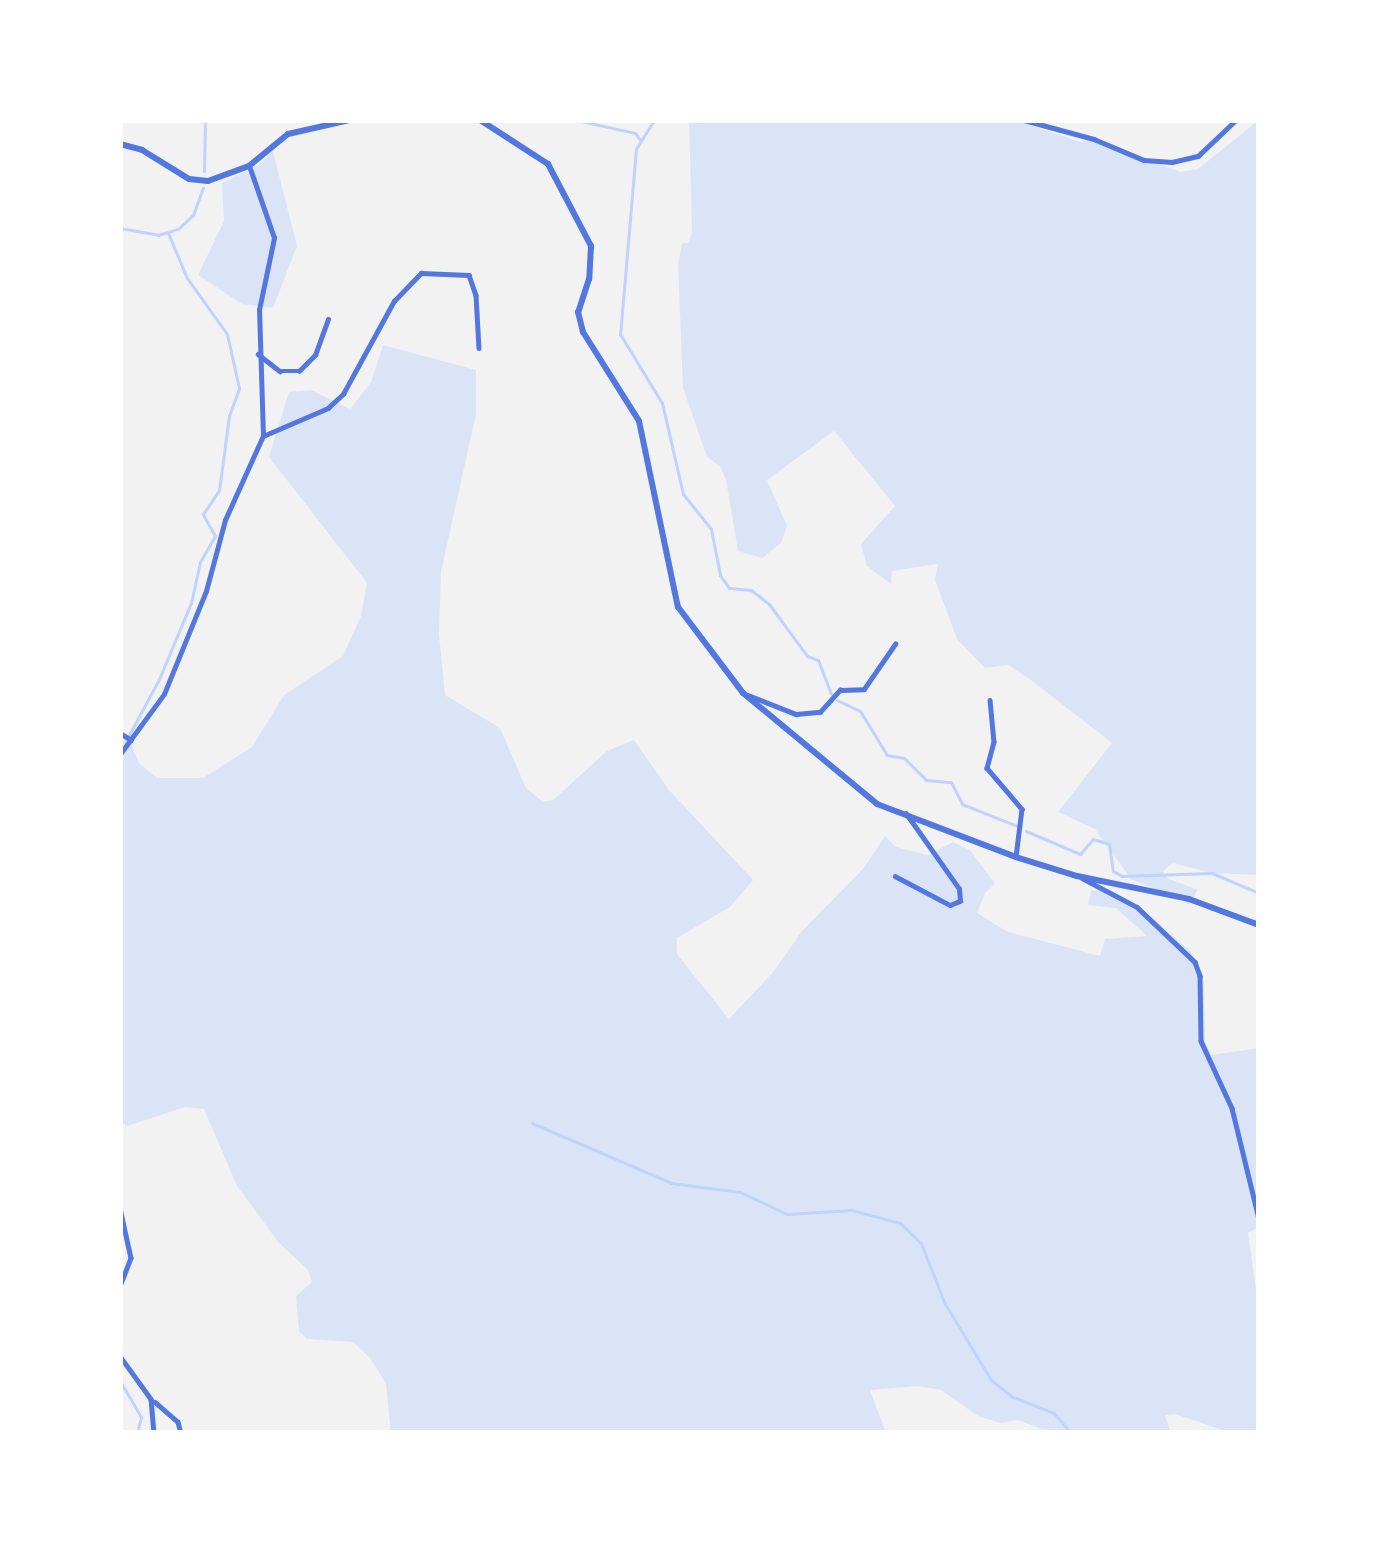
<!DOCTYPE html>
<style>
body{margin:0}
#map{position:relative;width:1379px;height:1553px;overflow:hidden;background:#f2f2f2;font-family:"Alegreya Sans",sans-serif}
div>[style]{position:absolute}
.green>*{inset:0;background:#dbe4f7}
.stream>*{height:3px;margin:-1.5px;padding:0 1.5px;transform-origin:1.5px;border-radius:1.5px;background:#bfd3fe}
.minor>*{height:4.5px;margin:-2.25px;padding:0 2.25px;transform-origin:2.25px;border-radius:2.25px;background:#5277de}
.tertiary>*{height:6px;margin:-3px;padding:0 3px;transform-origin:3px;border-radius:3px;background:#5277de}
span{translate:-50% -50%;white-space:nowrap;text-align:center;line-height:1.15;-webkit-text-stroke:9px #fff;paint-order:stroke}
.frame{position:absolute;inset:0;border:123px solid #fff;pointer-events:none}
</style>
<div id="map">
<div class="green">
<i style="clip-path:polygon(689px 120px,1014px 120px,1081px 142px,1098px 139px,1180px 172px,1198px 169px,1259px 120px,1259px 875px,1211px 873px,1173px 863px,1163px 871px,1167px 878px,1198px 890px,1189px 904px,1131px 879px,1095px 829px,1058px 812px,1112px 743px,1031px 680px,1008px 665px,985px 668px,957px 639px,935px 580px,938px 564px,892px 571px,891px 584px,867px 566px,861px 544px,895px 506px,834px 431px,767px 480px,787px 526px,781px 543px,762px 558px,738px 551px,726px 480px,720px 466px,707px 457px,683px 388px,678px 264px,682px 243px,688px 243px,692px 233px)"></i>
<i style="clip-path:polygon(273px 151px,297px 246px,273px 308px,242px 304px,198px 275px,224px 221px,222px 183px,259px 165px)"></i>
<i style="clip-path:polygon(383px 345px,476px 370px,476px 414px,441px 572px,439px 634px,445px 695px,500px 728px,526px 788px,543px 802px,553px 800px,607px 751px,634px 740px,669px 790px,753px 880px,730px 907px,677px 938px,677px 954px,729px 1019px,774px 971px,802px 931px,863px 869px,885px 836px,896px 847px,928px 855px,953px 842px,970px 850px,995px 884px,985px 893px,977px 913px,1008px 932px,1100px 956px,1105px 939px,1147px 936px,1116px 908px,1088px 905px,1091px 891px,1108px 889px,1135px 903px,1191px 952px,1204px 983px,1205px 1042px,1211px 1055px,1259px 1048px,1259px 1227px,1248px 1233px,1259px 1310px,1259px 1433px,1231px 1433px,1175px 1414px,1165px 1415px,1171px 1433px,1053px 1433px,1017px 1420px,1000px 1423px,978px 1416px,941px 1390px,918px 1386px,870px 1390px,886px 1433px,391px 1433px,386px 1384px,370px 1358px,353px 1342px,307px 1339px,299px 1331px,296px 1296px,312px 1282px,308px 1270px,279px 1243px,237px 1186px,204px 1109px,185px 1107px,127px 1126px,120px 1121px,120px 738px,131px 743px,139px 763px,157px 778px,203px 778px,252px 747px,284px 695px,343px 656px,361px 616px,367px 583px,269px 457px,289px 392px,311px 390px,350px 409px,371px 382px)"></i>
</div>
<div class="stream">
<i style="left:576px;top:120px;width:60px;rotate:12.4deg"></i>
<i style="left:635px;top:133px;width:9px;rotate:54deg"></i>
<i style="left:654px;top:120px;width:34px;rotate:122deg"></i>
<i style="left:636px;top:149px;width:186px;rotate:94.9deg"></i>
<i style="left:620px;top:334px;width:81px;rotate:58.7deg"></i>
<i style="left:662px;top:403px;width:93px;rotate:77deg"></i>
<i style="left:683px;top:494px;width:45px;rotate:51.3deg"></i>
<i style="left:711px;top:529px;width:47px;rotate:78.9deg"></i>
<i style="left:720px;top:575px;width:16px;rotate:55deg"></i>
<i style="left:729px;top:588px;width:22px;rotate:5deg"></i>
<i style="left:751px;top:590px;width:23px;rotate:38deg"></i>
<i style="left:769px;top:604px;width:64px;rotate:53.8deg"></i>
<i style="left:807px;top:656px;width:12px;rotate:20deg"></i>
<i style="left:818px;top:660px;width:36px;rotate:69deg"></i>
<i style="left:204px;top:171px;width:51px;rotate:-88.9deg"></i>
<i style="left:120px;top:228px;width:39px;rotate:10deg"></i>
<i style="left:158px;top:235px;width:21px;rotate:-17deg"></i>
<i style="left:178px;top:229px;width:21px;rotate:-43deg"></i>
<i style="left:193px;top:215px;width:29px;rotate:-70deg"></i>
<i style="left:837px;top:700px;width:25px;rotate:26deg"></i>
<i style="left:860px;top:711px;width:52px;rotate:58.5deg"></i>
<i style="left:887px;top:755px;width:17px;rotate:10deg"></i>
<i style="left:904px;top:758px;width:31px;rotate:45deg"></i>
<i style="left:926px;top:780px;width:25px;rotate:5deg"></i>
<i style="left:951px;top:782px;width:25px;rotate:63deg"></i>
<i style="left:962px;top:804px;width:59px;rotate:21.8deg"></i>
<i style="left:129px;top:735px;width:64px;rotate:-61.8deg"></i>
<i style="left:159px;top:679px;width:82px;rotate:-67.2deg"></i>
<i style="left:191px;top:603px;width:42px;rotate:-77.6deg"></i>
<i style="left:200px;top:562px;width:30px;rotate:-60deg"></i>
<i style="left:215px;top:536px;width:25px;rotate:-119deg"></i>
<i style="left:203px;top:514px;width:29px;rotate:-56deg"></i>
<i style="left:219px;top:490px;width:75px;rotate:-82.3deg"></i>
<i style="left:229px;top:416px;width:30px;rotate:-70deg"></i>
<i style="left:239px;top:388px;width:55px;rotate:-102.5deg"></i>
<i style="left:227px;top:334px;width:69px;rotate:-125.5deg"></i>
<i style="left:187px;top:278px;width:49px;rotate:-112.9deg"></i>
<i style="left:1026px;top:831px;width:59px;rotate:23.1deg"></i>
<i style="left:1080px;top:854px;width:20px;rotate:-49deg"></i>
<i style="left:1093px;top:839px;width:17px;rotate:17deg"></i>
<i style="left:1109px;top:844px;width:27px;rotate:82deg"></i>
<i style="left:1113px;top:871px;width:10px;rotate:29deg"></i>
<i style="left:1122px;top:876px;width:90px;rotate:-1.9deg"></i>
<i style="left:1212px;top:873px;width:51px;rotate:23.1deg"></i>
<i style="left:532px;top:1123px;width:151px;rotate:23.3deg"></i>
<i style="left:671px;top:1183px;width:70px;rotate:7.4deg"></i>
<i style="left:740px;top:1192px;width:52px;rotate:25.1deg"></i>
<i style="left:787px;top:1214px;width:65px;rotate:-3.5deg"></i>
<i style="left:852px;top:1210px;width:50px;rotate:15.2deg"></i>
<i style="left:900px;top:1223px;width:29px;rotate:44deg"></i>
<i style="left:921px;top:1243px;width:63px;rotate:68.7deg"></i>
<i style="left:944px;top:1302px;width:91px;rotate:58.9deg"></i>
<i style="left:991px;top:1380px;width:28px;rotate:38deg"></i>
<i style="left:1013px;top:1397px;width:44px;rotate:21.3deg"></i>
<i style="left:1054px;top:1413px;width:26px;rotate:50deg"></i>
<i style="left:120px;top:1381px;width:42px;rotate:59.7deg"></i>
<i style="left:141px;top:1417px;width:16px;rotate:104deg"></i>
</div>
<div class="minor">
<i style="left:1024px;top:120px;width:73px;rotate:15.2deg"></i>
<i style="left:1094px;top:139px;width:54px;rotate:22.8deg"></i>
<i style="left:1144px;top:160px;width:28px;rotate:4deg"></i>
<i style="left:1172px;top:162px;width:27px;rotate:-13deg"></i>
<i style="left:1198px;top:156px;width:52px;rotate:-43.5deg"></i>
<i style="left:258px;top:354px;width:28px;rotate:38deg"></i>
<i style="left:280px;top:371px;width:19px"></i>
<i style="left:299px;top:371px;width:23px;rotate:-45deg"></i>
<i style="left:315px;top:355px;width:38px;rotate:-70deg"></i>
<i style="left:263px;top:436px;width:71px;rotate:-23.3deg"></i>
<i style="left:328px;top:408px;width:21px;rotate:-43deg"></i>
<i style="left:343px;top:394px;width:106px;rotate:-61.3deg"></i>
<i style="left:394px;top:301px;width:39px;rotate:-46deg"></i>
<i style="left:421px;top:273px;width:48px;rotate:2.4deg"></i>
<i style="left:469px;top:275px;width:21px;rotate:71deg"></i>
<i style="left:476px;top:295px;width:53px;rotate:86.8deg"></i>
<i style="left:748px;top:695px;width:52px;rotate:21.6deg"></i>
<i style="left:796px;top:714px;width:24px;rotate:-5deg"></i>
<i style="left:820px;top:712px;width:30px;rotate:-48deg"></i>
<i style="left:840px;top:690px;width:24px;rotate:-2deg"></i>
<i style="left:864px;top:689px;width:55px;rotate:-55.4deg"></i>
<i style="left:990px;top:700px;width:42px;rotate:84.6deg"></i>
<i style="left:994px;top:742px;width:27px;rotate:105deg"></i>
<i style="left:987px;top:768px;width:54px;rotate:49.5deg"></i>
<i style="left:1022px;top:809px;width:48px;rotate:97.1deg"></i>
<i style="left:120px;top:733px;width:13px;rotate:32deg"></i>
<i style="left:120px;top:754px;width:74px;rotate:-53.7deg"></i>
<i style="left:164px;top:694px;width:111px;rotate:-67.8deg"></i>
<i style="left:206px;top:591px;width:73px;rotate:-75deg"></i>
<i style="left:225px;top:520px;width:92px;rotate:-65.7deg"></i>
<i style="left:263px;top:436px;width:126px;rotate:-91.8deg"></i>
<i style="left:259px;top:310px;width:74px;rotate:-78.2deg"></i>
<i style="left:274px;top:238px;width:76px;rotate:-109.1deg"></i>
<i style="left:895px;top:876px;width:62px;rotate:27.8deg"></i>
<i style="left:950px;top:905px;width:11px;rotate:-22deg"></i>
<i style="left:960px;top:901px;width:12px;rotate:-95deg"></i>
<i style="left:959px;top:889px;width:92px;rotate:-125.2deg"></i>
<i style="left:1082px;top:878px;width:62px;rotate:27.8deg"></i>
<i style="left:1137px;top:907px;width:80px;rotate:43.5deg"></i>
<i style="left:1195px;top:962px;width:15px;rotate:70deg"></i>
<i style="left:1200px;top:976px;width:65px;rotate:89.1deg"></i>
<i style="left:1201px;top:1041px;width:74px;rotate:65.2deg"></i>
<i style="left:1232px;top:1108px;width:114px;rotate:76.3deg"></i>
<i style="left:120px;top:1208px;width:51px;rotate:77.6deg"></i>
<i style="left:131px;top:1258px;width:31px;rotate:111deg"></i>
<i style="left:120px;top:1356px;width:53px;rotate:54.2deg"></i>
<i style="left:151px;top:1399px;width:34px;rotate:85deg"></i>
<i style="left:155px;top:1402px;width:30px;rotate:41deg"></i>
<i style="left:178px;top:1422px;width:11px;rotate:75deg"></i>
</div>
<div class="tertiary">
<i style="left:480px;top:120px;width:81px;rotate:32.9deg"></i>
<i style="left:548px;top:164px;width:93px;rotate:62.3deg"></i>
<i style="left:591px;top:246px;width:33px;rotate:93deg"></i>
<i style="left:589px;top:279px;width:35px;rotate:108deg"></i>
<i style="left:578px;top:312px;width:21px;rotate:76deg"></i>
<i style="left:583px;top:332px;width:105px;rotate:57.8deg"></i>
<i style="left:639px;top:421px;width:190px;rotate:78.2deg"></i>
<i style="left:678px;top:607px;width:108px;rotate:52.9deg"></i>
<i style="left:743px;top:693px;width:174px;rotate:39.6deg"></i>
<i style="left:877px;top:804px;width:149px;rotate:20.9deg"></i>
<i style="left:1016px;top:857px;width:64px;rotate:17.3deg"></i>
<i style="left:1077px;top:876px;width:114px;rotate:11.6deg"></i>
<i style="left:1189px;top:899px;width:75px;rotate:20.4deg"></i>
<i style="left:120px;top:144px;width:23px;rotate:15deg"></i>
<i style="left:142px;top:150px;width:55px;rotate:31.7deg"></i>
<i style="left:189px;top:179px;width:19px;rotate:6deg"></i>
<i style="left:208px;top:181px;width:44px;rotate:-20.1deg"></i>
<i style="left:249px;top:166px;width:50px;rotate:-39.4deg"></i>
<i style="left:288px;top:134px;width:64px;rotate:-12.7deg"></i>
</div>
<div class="frame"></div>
</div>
